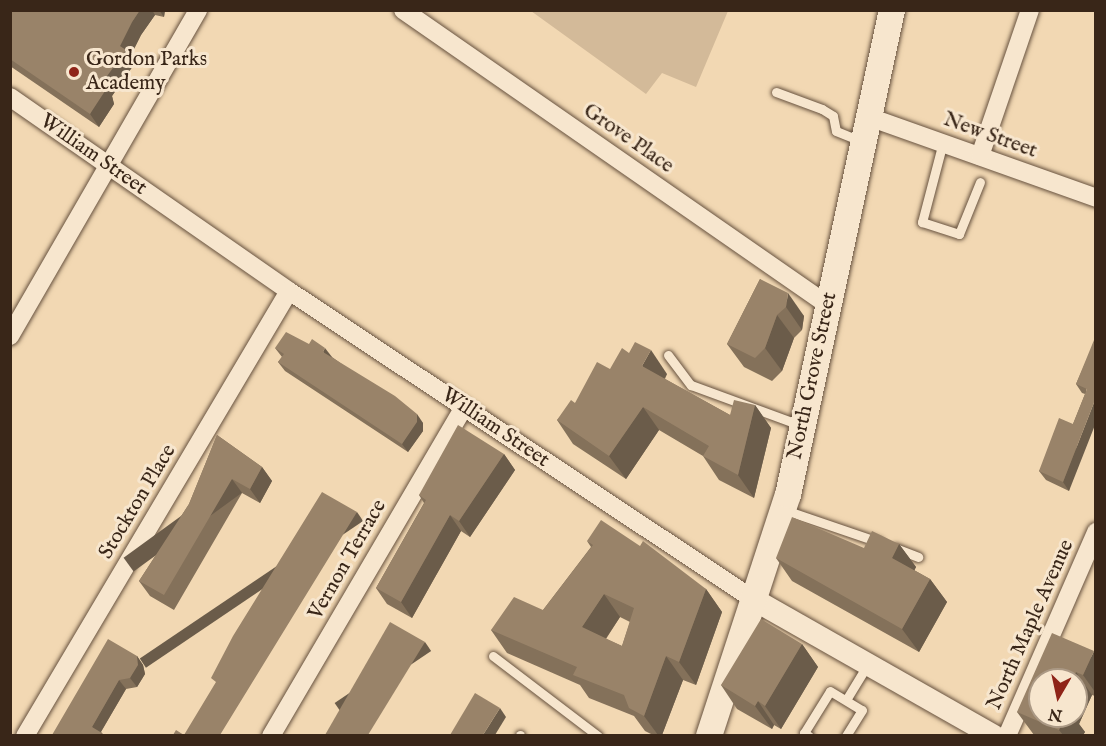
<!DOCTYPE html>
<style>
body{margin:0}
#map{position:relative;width:1106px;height:746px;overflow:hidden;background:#f2d8b3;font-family:"IM FELL English",serif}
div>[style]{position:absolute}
.green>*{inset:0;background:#d3ba99}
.roads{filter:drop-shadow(0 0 2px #67523f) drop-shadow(0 0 2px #67523f)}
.service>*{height:9px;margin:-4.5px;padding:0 4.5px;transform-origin:4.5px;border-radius:4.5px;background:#f7e6ce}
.minor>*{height:18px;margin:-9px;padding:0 9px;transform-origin:9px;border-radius:9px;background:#f7e6ce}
.tertiary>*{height:22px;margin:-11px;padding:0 11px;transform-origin:11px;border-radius:11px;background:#f7e6ce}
.secondary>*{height:26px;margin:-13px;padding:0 13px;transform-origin:13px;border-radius:13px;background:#f7e6ce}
.wall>*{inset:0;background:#84715a}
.shaded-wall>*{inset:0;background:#6b5c4a;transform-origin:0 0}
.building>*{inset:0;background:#998369}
.dots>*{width:16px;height:16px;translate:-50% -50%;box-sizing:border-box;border:3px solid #f7e6ce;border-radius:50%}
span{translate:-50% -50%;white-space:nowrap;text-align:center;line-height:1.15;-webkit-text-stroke:6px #f7e6ce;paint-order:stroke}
.poi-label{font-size:21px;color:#392618}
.left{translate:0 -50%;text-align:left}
.street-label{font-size:21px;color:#392618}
.frame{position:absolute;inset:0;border:12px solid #392618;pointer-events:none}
.north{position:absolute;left:1028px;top:668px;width:60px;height:60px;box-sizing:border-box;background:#f7e6ce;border:2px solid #ab9985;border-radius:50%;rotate:189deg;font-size:16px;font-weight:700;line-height:24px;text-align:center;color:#392618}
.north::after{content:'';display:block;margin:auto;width:21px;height:27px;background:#8f2418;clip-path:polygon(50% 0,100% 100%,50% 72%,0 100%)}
</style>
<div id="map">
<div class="green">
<i style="clip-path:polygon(531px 11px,728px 11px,696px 87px,662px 73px,646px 94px)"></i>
</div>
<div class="roads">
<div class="service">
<i style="left:776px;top:92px;width:49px;rotate:20.3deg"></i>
<i style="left:822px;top:109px;width:13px;rotate:32deg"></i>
<i style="left:833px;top:116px;width:15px;rotate:79deg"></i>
<i style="left:836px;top:131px;width:27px;rotate:22deg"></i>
<i style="left:943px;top:142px;width:83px;rotate:104.7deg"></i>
<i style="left:922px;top:222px;width:39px;rotate:18deg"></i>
<i style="left:959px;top:234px;width:56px;rotate:-68deg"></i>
<i style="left:668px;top:355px;width:38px;rotate:53deg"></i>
<i style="left:691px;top:385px;width:116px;rotate:20.2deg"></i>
<i style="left:785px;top:510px;width:99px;rotate:18.8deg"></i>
<i style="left:895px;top:548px;width:25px;rotate:21deg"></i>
<i style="left:493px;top:656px;width:132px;rotate:37.3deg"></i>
<i style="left:846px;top:700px;width:42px;rotate:-58.6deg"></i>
<i style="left:520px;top:736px;width:1px;rotate:-90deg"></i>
<i style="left:809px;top:736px;width:6px;rotate:-149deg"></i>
<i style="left:804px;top:733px;width:49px;rotate:-58.2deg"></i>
<i style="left:830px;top:691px;width:37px;rotate:31deg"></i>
<i style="left:862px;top:710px;width:31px;rotate:122deg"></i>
</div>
<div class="minor">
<i style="left:403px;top:10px;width:517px;rotate:34.77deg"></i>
<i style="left:10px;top:97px;width:340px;rotate:34.8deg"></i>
<i style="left:289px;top:291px;width:557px;rotate:33.58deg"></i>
<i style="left:869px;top:117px;width:241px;rotate:19.6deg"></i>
<i style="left:980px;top:156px;width:154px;rotate:-71.1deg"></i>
<i style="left:10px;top:336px;width:376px;rotate:-60deg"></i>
<i style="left:25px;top:736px;width:517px;rotate:-59.32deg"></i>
<i style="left:271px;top:736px;width:381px;rotate:-59.6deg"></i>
<i style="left:1007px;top:736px;width:223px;rotate:-66.4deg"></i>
</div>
<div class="tertiary">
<i style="left:753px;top:599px;width:277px;rotate:29.6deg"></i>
</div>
<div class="secondary">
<i style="left:709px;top:736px;width:254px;rotate:-71.9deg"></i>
<i style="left:788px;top:495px;width:496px;rotate:-77.9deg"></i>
</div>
</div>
<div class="wall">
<i style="clip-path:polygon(10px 10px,165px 10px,164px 17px,155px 15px,141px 35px,130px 57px,135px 63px,112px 96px,114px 104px,99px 127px,10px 66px)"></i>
<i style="clip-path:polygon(760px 279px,804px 316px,802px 330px,794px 338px,782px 371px,772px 381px,744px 367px,727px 344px)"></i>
<i style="clip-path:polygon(1095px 341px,1069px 491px,1046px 480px,1039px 471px,1073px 424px,1085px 394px,1082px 393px,1076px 384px)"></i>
<i style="clip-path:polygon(275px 348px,332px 357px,423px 423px,423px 431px,408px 452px,285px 371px,278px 362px,282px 357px)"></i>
<i style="clip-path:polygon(667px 374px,665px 379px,730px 415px,755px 405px,771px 428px,754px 498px,719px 480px,703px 456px,659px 430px,626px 479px,573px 444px,557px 420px,575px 403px)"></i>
<i style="clip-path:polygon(217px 435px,262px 467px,272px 481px,260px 503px,242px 493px,174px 610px,150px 596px,139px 581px,189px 504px)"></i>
<i style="clip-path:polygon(504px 454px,515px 470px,470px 537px,461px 531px,412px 618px,387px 604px,376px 588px,424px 503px,419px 495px)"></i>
<i style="clip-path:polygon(evenodd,587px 541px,706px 589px,722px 612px,696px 685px,683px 680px,662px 735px,653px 735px,645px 731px,634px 716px,589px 698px,580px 685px,507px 653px,491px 630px,543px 610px,591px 547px,587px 541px,620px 617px,630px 622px,622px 646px,606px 639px,620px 617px)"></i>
<i style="clip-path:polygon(899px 544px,916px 567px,914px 570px,930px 579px,947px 602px,919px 652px,792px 581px,776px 558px)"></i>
<i style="clip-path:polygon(802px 644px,818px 667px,781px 729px,774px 725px,772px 729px,737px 709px,721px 685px)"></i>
<i style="clip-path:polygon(1095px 654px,1095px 696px,1092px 695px,1079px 724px,1085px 732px,1083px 735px,1034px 735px,1017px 712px)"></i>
<i style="clip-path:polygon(137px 656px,143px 665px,145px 674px,137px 687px,126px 689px,101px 732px,104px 735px,52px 735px)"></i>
</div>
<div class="shaded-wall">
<i style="clip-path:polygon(140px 10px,152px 10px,155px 15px,141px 35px,130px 57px,135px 63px,112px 96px,114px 104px,99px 127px,90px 114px,102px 83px,120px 46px,132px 22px)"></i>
<i style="clip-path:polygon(159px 10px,165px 10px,164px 17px)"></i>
<i style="clip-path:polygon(788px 293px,804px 316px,802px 330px,786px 307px)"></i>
<i style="clip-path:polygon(777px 315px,794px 338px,782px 371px,765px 348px)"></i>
<i style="clip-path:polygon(325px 348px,332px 357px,329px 361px,323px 352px)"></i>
<i style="clip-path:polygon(651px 350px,667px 374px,658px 389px,642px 366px)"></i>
<i style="clip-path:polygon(1095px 400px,1095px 425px,1069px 491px,1063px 482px)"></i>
<i style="clip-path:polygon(755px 405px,771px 428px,754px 498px,738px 475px)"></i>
<i style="clip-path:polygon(643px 407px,659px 430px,626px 479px,609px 456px)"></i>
<i style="clip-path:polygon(417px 414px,423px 423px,423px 431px,408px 452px,402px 444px)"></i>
<i style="clip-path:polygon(504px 454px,515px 470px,470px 537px,459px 521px)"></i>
<i style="clip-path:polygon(262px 467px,272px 481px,260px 503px,250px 489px)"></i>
<i style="left:232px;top:479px;width:17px;height:134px;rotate:54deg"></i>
<i style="left:357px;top:512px;width:11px;height:262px;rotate:56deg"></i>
<i style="clip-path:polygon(450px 515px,461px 531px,412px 618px,401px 602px)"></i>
<i style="clip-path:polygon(899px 544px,916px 567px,909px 582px,892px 558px)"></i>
<i style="clip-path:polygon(930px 579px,947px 602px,919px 652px,902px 629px)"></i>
<i style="clip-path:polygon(706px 589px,722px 612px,696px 685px,679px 662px)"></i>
<i style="clip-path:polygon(604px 594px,620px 617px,598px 650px,582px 627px)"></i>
<i style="left:425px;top:642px;width:11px;height:109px;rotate:56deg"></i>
<i style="clip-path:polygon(802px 644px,818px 667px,781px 729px,765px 706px)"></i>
<i style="clip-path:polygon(1094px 651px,1095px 654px,1095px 692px,1083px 675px)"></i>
<i style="clip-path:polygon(137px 656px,143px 665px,145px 674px,137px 687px,130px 678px)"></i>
<i style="clip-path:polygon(666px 656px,683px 680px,662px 735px,658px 735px,644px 716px)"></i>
<i style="clip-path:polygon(1076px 672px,1092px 695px,1079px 724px,1085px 732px,1083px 735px,1063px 735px,1059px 730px,1065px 716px,1076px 716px,1076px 680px,1072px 680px)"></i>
<i style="clip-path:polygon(119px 680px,126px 689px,99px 735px,92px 727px)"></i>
<i style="clip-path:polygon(758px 701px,774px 725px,772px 729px,755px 706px)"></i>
<i style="clip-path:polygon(500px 708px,506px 717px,495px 735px,483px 735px)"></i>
</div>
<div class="building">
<i style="clip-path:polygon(10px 10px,140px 10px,132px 22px,120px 46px,126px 50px,102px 83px,105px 91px,90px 114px,10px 59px)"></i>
<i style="clip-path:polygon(760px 279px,788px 293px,786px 307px,777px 315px,765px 348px,755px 358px,727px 344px)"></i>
<i style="clip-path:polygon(286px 332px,309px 344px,312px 339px,325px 348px,323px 352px,395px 396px,417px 414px,417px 422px,402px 444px,278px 362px,284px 354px,275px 348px)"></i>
<i style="clip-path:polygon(1094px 340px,1095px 341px,1095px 400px,1063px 482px,1039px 471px,1059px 418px,1073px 424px,1087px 389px,1076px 384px)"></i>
<i style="clip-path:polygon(635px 342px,651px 350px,642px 366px,730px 415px,734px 400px,755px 405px,738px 475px,703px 456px,709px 446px,643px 407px,609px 456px,557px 420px,571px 400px,575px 403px,597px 362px,610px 369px,622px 348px,629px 353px)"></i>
<i style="clip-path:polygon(458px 425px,504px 454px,459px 521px,450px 515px,401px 602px,376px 588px,426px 500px,419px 495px)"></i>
<i style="clip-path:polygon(217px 435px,262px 467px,250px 489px,232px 479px,164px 595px,139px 581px,189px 504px)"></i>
<i style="clip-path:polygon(322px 492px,357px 512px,220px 735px,173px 735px,176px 730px,184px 735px,216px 682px,211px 678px,233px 636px)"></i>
<i style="clip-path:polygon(792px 517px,864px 548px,872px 531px,899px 544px,892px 558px,930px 579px,902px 629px,776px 558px)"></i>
<i style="clip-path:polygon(evenodd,601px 520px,640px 546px,643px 541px,706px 589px,679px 662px,666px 656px,644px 716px,629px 708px,624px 695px,573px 675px,577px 667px,491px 630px,514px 597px,543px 610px,593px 545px,587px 541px,601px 520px,604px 594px,634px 608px,622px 646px,582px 627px,604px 594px)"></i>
<i style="clip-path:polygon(761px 619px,802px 644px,765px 706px,758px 701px,755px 706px,721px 685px)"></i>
<i style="clip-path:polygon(390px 622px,425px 642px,368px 735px,325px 735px)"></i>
<i style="clip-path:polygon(1052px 633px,1094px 651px,1083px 675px,1076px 672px,1072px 680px,1040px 680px,1040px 716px,1065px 716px,1059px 730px,1017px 712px)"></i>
<i style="clip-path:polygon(108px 639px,137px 656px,138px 665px,130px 678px,119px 680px,92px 727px,102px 733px,101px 735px,52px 735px)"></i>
<i style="clip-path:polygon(475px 693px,500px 708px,483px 735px,450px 735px)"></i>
</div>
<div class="dots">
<i style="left:74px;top:72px;background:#8f2418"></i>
</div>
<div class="poi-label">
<span class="left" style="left:86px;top:72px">Gordon Parks<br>Academy</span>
</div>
<div class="street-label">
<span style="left:990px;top:136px;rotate:20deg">New Street</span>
<span style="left:628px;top:139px;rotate:35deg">Grove Place</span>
<span style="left:93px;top:155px;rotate:35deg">William Street</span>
<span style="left:813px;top:376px;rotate:-78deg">North Grove Street</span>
<span style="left:495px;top:428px;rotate:34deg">William Street</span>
<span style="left:138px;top:502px;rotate:-59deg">Stockton Place</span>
<span style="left:348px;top:560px;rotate:-60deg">Vernon Terrace</span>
<span style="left:1031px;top:625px;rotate:-66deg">North Maple Avenue</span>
</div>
<div class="frame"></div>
<div class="north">N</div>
</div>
